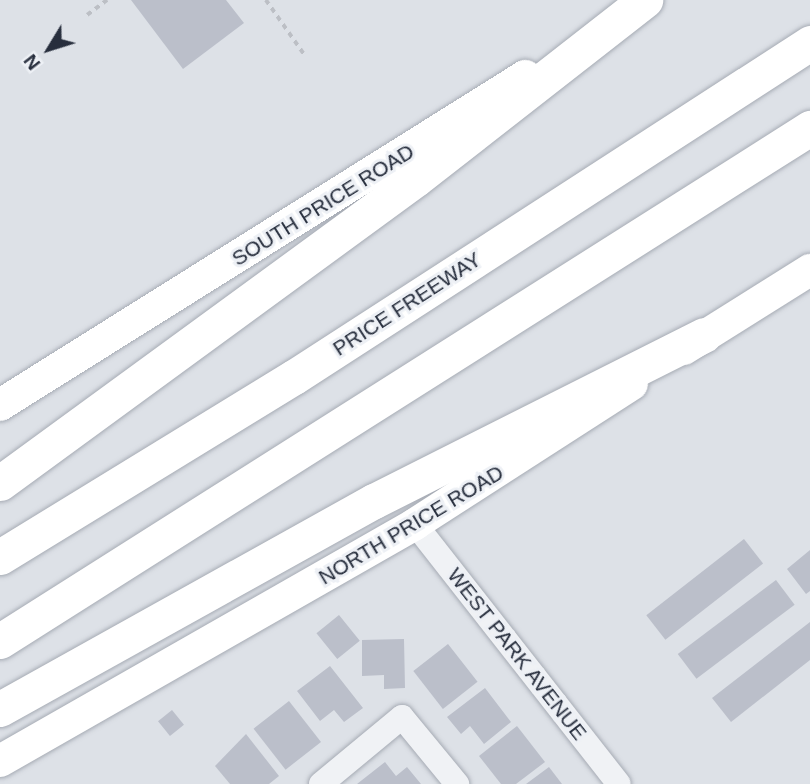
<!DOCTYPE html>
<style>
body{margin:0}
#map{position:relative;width:810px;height:784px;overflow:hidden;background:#dde1e7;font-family:Arial,sans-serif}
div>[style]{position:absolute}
.building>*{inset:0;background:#bbbfca;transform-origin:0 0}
.path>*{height:3.5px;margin-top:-1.75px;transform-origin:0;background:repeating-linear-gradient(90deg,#bcbfc5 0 5px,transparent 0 10px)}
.roads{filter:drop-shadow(0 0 2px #a6abb4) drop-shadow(0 0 2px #a6abb4)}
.minor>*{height:24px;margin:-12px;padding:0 12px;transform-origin:12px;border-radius:12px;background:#f0f2f5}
.major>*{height:32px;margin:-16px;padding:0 16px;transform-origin:16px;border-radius:16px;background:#fff}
.highway>*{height:35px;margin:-17.5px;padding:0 17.5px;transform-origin:17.5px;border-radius:17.5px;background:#fff}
span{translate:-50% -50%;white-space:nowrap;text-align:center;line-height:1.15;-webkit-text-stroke:6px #edf0f5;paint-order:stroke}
.street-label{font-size:21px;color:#272e3d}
.north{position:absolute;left:14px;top:14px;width:70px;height:70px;-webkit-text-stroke:5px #edf0f5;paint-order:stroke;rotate:232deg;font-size:19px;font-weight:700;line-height:28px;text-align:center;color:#272e3d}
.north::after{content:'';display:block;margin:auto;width:24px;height:32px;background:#272e3d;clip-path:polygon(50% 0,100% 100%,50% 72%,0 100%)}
</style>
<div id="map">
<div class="building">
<i style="clip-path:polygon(131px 0,226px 0,244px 23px,183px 69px)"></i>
<i style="left:744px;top:539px;width:31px;height:124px;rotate:52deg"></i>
<i style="clip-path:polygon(810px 550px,810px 591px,806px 594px,787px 569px)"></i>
<i style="left:776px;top:580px;width:31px;height:123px;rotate:53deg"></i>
<i style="left:339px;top:615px;width:33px;height:29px;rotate:51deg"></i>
<i style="clip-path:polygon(810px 622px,810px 660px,731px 722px,712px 698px)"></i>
<i style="clip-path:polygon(404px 639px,405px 688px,384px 689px,384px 675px,362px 676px,362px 640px)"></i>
<i style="left:448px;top:644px;width:48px;height:44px;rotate:52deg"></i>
<i style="clip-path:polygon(330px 666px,363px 708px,344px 722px,334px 710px,320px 721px,297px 691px)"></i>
<i style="clip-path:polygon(485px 688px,511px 722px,484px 744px,470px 726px,461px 734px,447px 717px)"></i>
<i style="left:289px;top:701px;width:52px;height:45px;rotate:52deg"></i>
<i style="left:172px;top:710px;width:19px;height:18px;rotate:51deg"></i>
<i style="clip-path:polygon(517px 726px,545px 762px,516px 784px,501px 784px,479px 756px)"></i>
<i style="clip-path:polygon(246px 734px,279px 776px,269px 784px,230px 784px,215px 766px)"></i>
<i style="clip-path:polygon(385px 762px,396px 776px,407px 767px,421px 784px,357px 784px)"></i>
<i style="clip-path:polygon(549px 767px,562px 784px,526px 784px)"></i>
</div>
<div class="path">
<i style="left:266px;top:0;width:66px;rotate:54.9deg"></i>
<i style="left:87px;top:15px;width:25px;rotate:-37deg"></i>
</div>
<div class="roads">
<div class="minor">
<i style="left:415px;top:524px;width:330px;rotate:51.9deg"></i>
<i style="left:321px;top:784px;width:105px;rotate:-39.6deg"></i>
<i style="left:402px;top:717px;width:87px;rotate:50.6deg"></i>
</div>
<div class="major">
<i style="left:684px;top:349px;width:149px;rotate:-32.1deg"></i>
<i style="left:0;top:405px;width:620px;rotate:-32.07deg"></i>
<i style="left:0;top:761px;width:478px;rotate:-29.7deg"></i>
<i style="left:415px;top:524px;width:258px;rotate:-32.8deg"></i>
</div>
<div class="highway">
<i style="left:0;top:483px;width:515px;rotate:-36.16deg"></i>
<i style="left:416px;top:179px;width:291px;rotate:-38deg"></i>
<i style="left:0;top:557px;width:345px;rotate:-31.5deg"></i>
<i style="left:294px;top:377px;width:615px;rotate:-32.91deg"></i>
<i style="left:0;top:641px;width:959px;rotate:-32.35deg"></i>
<i style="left:0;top:709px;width:428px;rotate:-29.1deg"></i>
<i style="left:374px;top:501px;width:369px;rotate:-26.7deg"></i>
</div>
</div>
<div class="street-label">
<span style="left:323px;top:205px;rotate:-32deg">SOUTH PRICE ROAD</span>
<span style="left:407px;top:304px;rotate:-33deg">PRICE FREEWAY</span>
<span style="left:411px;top:525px;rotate:-31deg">NORTH PRICE ROAD</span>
<span style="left:517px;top:654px;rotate:52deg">WEST PARK AVENUE</span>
</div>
<div class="north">N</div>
</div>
